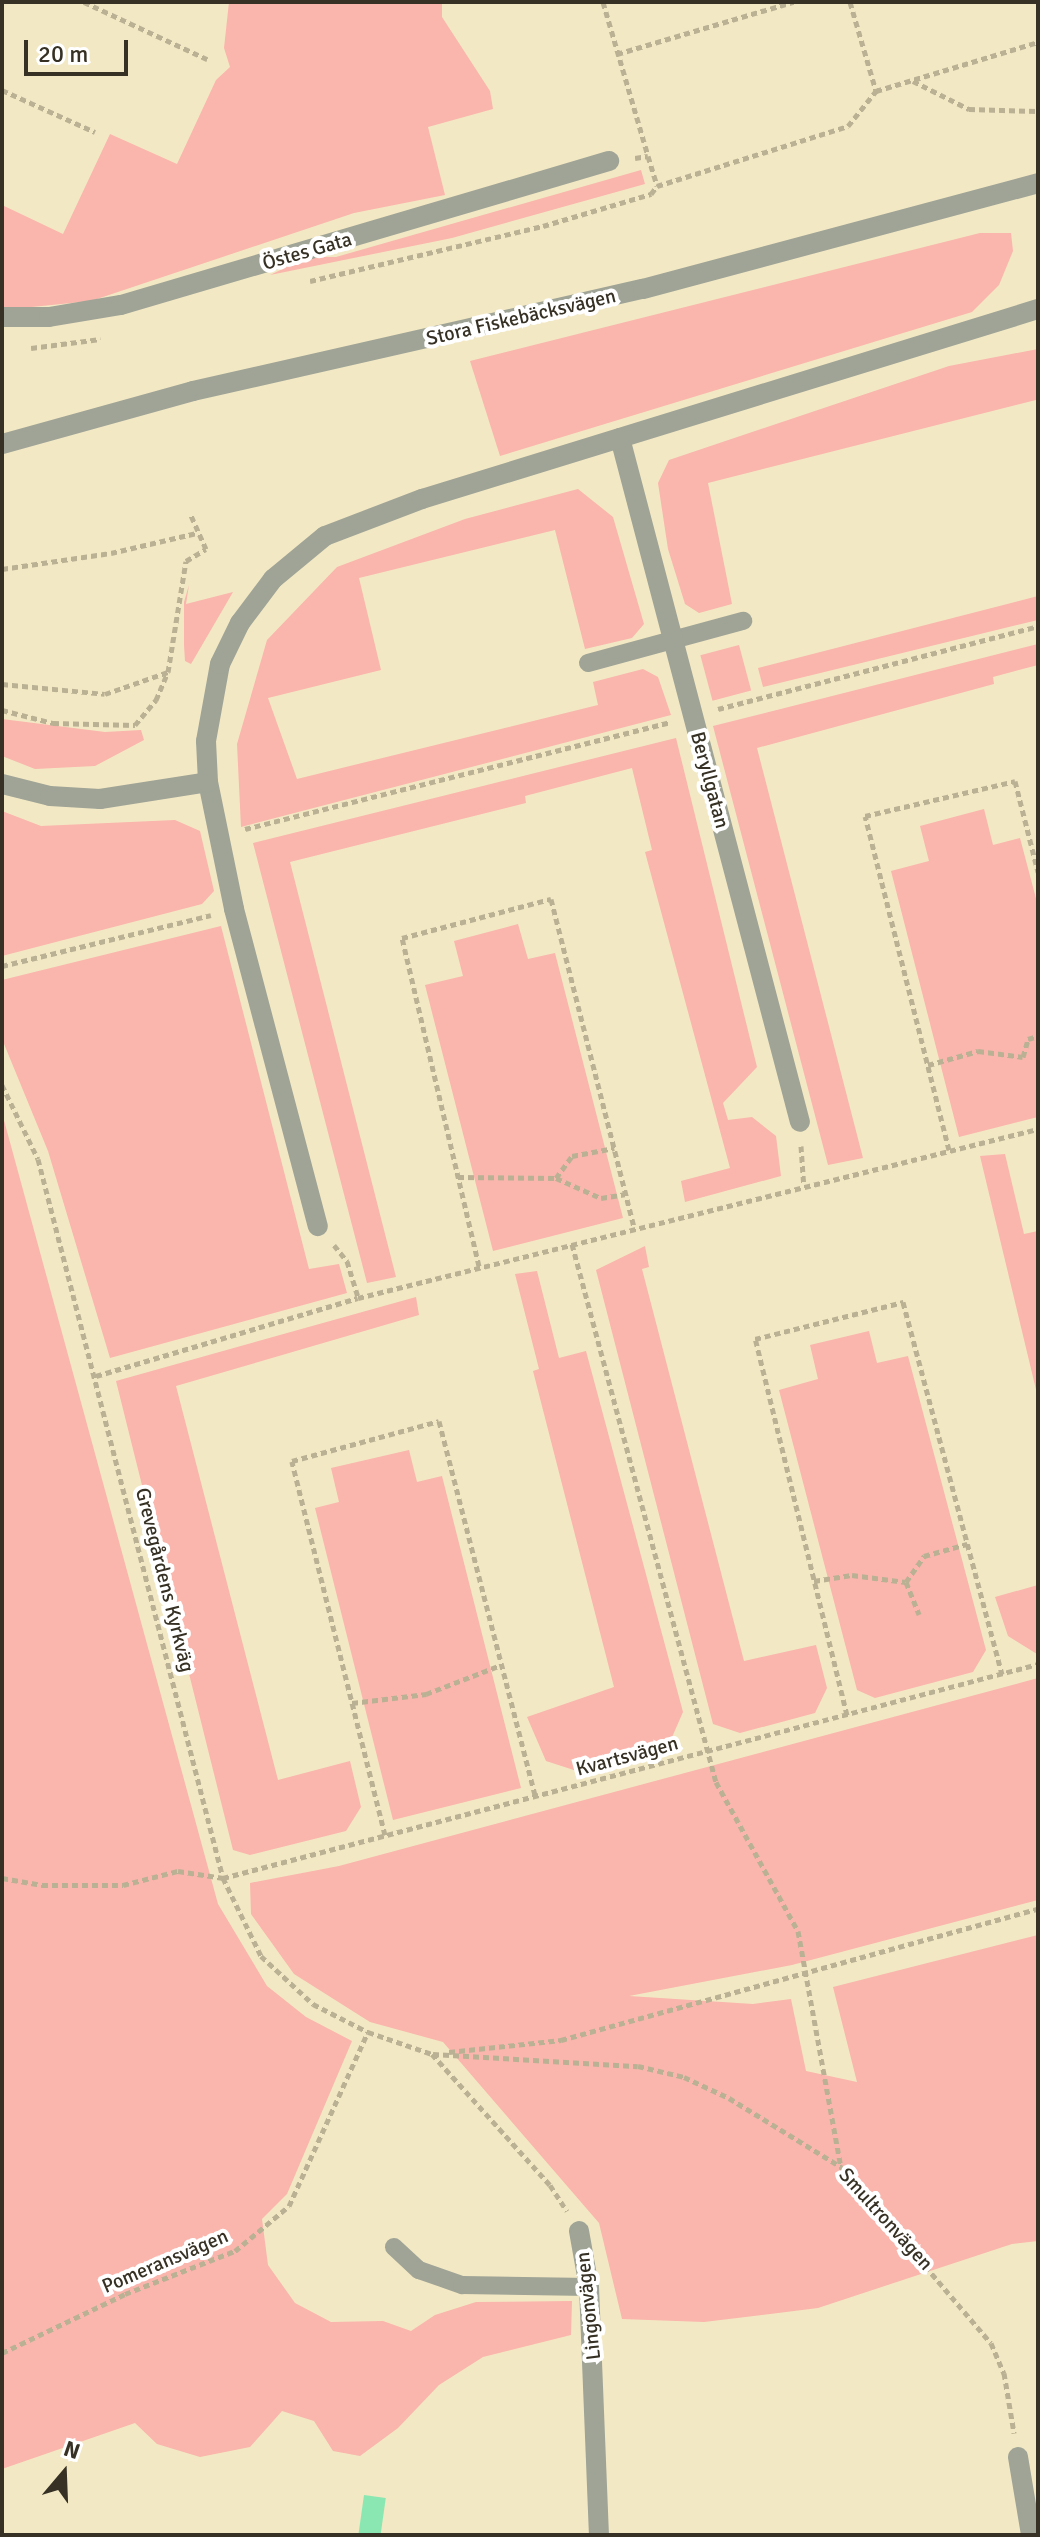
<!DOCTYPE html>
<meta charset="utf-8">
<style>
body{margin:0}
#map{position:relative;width:1040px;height:2537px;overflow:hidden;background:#f3e8c4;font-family:Signika,sans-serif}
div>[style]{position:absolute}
.green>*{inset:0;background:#fab5ac;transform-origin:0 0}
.water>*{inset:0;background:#8be7b2;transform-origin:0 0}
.path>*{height:5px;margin-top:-2.5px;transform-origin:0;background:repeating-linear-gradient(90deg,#bab194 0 6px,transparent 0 10px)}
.service>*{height:18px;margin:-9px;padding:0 9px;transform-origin:9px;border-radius:9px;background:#9fa496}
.minor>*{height:20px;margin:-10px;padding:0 10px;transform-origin:10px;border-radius:10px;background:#9fa496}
.tertiary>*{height:20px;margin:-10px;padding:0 10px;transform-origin:10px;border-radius:10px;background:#9fa496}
span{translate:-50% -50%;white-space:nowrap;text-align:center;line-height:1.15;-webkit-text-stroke:8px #fff;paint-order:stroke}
.street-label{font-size:20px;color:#363124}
.frame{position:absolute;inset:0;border:4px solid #363124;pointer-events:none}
.north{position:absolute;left:24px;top:2433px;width:80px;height:80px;-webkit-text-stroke:6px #fff;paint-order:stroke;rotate:19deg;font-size:22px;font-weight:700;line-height:32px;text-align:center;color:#363124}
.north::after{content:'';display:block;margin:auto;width:28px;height:36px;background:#363124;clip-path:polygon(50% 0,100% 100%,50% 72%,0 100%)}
.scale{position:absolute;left:24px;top:40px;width:104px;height:36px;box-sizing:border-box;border:4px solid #363124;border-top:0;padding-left:10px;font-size:24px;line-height:28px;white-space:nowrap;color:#363124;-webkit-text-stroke:6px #fff;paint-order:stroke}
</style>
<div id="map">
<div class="green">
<i style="clip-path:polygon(229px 2px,442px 2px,442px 17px,490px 91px,493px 109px,428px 127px,445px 195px,354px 213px,91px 301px,2px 310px,2px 205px,63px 234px,110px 134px,177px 164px,216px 80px,230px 67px,224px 48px)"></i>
<i style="clip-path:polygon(641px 170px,645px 184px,452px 238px,270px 275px,308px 257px,336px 257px)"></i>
<i style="clip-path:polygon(980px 233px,1011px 233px,1013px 251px,999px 285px,972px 312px,500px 456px,470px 361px)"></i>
<i style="clip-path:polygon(1038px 349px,1038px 403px,1036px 400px,708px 483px,732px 604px,699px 613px,685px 604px,668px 549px,658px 483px,669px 460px,949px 366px)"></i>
<i style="clip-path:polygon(578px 489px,613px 517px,644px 624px,632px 638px,585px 649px,555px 530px,359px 578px,381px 670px,268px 698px,297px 779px,598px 705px,593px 682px,643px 669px,658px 677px,671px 715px,241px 827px,237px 744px,267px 640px,337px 567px,465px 519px)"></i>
<i style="clip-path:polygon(189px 585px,186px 604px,233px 592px,191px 664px,185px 661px,184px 645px,184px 602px)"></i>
<i style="clip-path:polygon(1038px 596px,1038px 620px,763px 687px,758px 668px)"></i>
<i style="clip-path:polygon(1038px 644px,1038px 665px,993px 677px,994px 684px,757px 748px,863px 1158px,828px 1165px,713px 726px)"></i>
<i style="left:739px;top:645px;width:47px;height:40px;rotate:75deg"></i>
<i style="clip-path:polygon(2px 719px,105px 732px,141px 730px,144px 740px,95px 766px,35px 769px,2px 756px)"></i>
<i style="clip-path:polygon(676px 738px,757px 1067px,723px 1103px,728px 1120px,752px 1117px,776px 1136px,781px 1176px,685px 1202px,681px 1181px,730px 1168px,645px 852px,652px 850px,632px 768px,525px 796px,526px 803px,290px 862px,396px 1277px,367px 1283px,253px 843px)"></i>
<i style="clip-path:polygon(984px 809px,993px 845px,1020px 838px,1038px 906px,1038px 1117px,959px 1137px,891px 871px,929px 861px,920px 826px)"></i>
<i style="clip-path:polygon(2px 811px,41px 826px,175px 820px,200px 831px,214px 891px,202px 904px,2px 956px)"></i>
<i style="clip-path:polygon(518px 924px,528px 959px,555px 953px,623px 1218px,493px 1251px,425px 985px,463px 976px,454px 941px)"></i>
<i style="clip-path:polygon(221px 926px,309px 1269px,339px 1264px,347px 1293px,110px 1358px,48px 1151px,2px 1039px,2px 980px)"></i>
<i style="clip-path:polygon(2px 1113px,218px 1904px,267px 1986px,306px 2017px,352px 2041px,287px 2194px,262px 2219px,268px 2265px,295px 2303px,331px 2322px,383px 2321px,411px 2331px,435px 2315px,476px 2302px,572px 2301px,571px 2335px,483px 2357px,439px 2385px,398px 2428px,360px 2456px,333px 2451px,314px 2421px,282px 2411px,250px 2447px,200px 2457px,157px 2444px,135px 2423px,2px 2469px)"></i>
<i style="clip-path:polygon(1005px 1154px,1024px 1234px,1038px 1231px,1038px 1398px,980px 1156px)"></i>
<i style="clip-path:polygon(645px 1246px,649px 1267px,642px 1269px,744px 1661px,816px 1645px,827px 1688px,815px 1713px,740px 1733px,713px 1724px,596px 1270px)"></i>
<i style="clip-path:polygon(537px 1271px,559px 1358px,586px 1351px,683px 1712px,666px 1751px,580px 1772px,546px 1761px,527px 1717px,614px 1687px,533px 1371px,539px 1369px,515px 1274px)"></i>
<i style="clip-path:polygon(416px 1297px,419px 1315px,176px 1386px,278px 1780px,350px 1761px,361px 1807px,346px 1831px,250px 1855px,233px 1850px,116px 1381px)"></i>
<i style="clip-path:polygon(869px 1331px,877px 1363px,908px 1356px,986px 1650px,973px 1672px,875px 1698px,857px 1690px,779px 1390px,818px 1379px,810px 1345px)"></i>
<i style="clip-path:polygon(409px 1450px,417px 1482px,442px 1476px,521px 1788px,393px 1820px,315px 1508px,339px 1502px,331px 1468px)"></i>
<i style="clip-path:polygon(1038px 1585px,1038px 1653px,1037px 1654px,1008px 1636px,995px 1597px)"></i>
<i style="clip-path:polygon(1038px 1678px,1038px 1900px,792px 1965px,629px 1996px,753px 2004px,791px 1999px,806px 2071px,857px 2082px,833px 1987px,1038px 1935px,1038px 2241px,1012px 2244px,818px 2308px,704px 2322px,622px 2319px,599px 2223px,443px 2042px,370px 2022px,294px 1974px,251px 1914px,250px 1883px,339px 1866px)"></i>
</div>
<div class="water">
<i style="left:364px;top:2495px;width:22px;height:40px;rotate:8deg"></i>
</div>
<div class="path">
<i style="left:84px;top:2px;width:136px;rotate:24.9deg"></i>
<i style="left:603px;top:2px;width:160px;rotate:73.7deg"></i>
<i style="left:850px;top:2px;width:93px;rotate:73.7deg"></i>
<i style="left:617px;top:54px;width:184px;rotate:-16.5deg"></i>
<i style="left:913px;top:81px;width:63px;rotate:26.6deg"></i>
<i style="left:969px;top:109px;width:69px;rotate:1.7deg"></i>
<i style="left:2px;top:90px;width:102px;rotate:24.3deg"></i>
<i style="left:635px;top:158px;width:13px;rotate:-9deg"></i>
<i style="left:648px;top:156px;width:31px;rotate:73deg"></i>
<i style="left:657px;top:186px;width:200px;rotate:-17.4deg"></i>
<i style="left:848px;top:126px;width:45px;rotate:-51.3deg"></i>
<i style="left:876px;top:91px;width:169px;rotate:-16.8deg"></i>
<i style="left:310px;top:281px;width:239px;rotate:-13.3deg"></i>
<i style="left:543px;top:226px;width:113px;rotate:-16.5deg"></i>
<i style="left:651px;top:194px;width:10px;rotate:-53deg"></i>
<i style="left:31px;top:348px;width:70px;rotate:-7.4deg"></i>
<i style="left:2px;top:569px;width:110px;rotate:-8.4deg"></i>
<i style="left:111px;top:553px;width:88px;rotate:-13.1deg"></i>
<i style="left:2px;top:684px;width:103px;rotate:5.5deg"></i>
<i style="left:105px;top:694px;width:67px;rotate:-19.2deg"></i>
<i style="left:718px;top:709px;width:331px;rotate:-14.5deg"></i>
<i style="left:2px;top:710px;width:53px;rotate:14.3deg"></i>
<i style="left:53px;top:723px;width:82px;rotate:1.4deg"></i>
<i style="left:135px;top:725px;width:33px;rotate:-50deg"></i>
<i style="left:156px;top:700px;width:30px;rotate:-67deg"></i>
<i style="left:168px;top:672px;width:112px;rotate:-80.8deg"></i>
<i style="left:186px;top:561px;width:23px;rotate:-31deg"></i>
<i style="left:206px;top:549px;width:37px;rotate:-114deg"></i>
<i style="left:245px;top:829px;width:438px;rotate:-14.1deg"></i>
<i style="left:2px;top:966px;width:215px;rotate:-13.7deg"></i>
<i style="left:928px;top:1065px;width:52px;rotate:-15.6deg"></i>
<i style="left:978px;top:1051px;width:45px;rotate:7.6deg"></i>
<i style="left:1023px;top:1057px;width:19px;rotate:-74deg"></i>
<i style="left:1028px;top:1039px;width:10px;rotate:-17deg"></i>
<i style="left:2px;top:1085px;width:82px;rotate:64.1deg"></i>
<i style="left:38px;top:1159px;width:742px;rotate:75.57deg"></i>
<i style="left:223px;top:1878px;width:87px;rotate:64deg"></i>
<i style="left:261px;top:1956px;width:71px;rotate:42.7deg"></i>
<i style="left:313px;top:2004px;width:62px;rotate:27deg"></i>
<i style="left:368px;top:2032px;width:68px;rotate:19deg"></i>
<i style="left:432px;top:2054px;width:176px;rotate:48deg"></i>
<i style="left:550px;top:2185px;width:31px;rotate:57deg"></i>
<i style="left:801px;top:1146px;width:39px;rotate:86deg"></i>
<i style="left:949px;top:1150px;width:344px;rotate:-104.1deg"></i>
<i style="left:865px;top:816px;width:154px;rotate:-13.1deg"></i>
<i style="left:1015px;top:781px;width:94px;rotate:75.8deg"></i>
<i style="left:458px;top:1177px;width:98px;rotate:0.6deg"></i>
<i style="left:556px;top:1178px;width:27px;rotate:-54deg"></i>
<i style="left:572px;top:1156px;width:43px;rotate:-10.8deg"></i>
<i style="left:556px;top:1178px;width:49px;rotate:24deg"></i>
<i style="left:601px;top:1198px;width:24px;rotate:-9deg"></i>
<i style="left:572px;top:1244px;width:557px;rotate:75.02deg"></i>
<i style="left:716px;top:1782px;width:170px;rotate:61.2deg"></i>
<i style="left:798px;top:1931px;width:240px;rotate:79.7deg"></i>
<i style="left:334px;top:1245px;width:21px;rotate:51deg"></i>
<i style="left:347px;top:1261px;width:39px;rotate:73deg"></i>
<i style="left:479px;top:1266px;width:337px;rotate:-103.2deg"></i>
<i style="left:402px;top:938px;width:154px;rotate:-14.7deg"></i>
<i style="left:551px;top:899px;width:338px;rotate:75.8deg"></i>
<i style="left:96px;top:1376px;width:273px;rotate:-16.6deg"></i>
<i style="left:358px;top:1298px;width:701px;rotate:-13.96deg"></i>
<i style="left:814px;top:1581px;width:38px;rotate:-9deg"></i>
<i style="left:852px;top:1575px;width:54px;rotate:7.4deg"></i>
<i style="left:906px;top:1582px;width:35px;rotate:68deg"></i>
<i style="left:906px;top:1582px;width:32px;rotate:-55deg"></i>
<i style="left:924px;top:1556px;width:45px;rotate:-15.6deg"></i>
<i style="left:352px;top:1703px;width:75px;rotate:-6.9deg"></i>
<i style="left:426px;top:1694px;width:80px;rotate:-21.1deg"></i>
<i style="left:847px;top:1715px;width:387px;rotate:-103.7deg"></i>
<i style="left:755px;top:1339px;width:153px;rotate:-14deg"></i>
<i style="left:903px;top:1302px;width:385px;rotate:75.1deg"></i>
<i style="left:385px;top:1835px;width:385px;rotate:-104deg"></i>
<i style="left:292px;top:1461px;width:152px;rotate:-15.2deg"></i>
<i style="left:439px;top:1421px;width:387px;rotate:75.6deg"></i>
<i style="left:2px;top:1878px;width:41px;rotate:9.9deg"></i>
<i style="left:42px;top:1885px;width:81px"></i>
<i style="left:123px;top:1885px;width:57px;rotate:-14.3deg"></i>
<i style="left:178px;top:1871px;width:46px;rotate:8.8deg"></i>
<i style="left:223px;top:1878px;width:843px;rotate:-14.71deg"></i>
<i style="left:449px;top:2052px;width:113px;rotate:-6.1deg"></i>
<i style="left:561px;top:2040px;width:495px;rotate:-15.4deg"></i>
<i style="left:433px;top:2054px;width:205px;rotate:3.4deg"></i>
<i style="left:638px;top:2066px;width:47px;rotate:13.4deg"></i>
<i style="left:684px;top:2077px;width:50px;rotate:25deg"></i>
<i style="left:729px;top:2098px;width:132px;rotate:31.6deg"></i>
<i style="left:841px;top:2167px;width:231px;rotate:49.6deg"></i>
<i style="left:991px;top:2343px;width:33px;rotate:67deg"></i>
<i style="left:1004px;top:2373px;width:61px;rotate:80.5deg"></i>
<i style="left:2px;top:2353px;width:136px;rotate:-25.6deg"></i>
<i style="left:125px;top:2294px;width:118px;rotate:-21.4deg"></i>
<i style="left:235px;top:2251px;width:70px;rotate:-39.8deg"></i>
<i style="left:289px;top:2206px;width:191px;rotate:-65.6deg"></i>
</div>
<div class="service">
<i style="left:588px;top:663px;width:161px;rotate:-15.2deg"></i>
<i style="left:394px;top:2247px;width:34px;rotate:43deg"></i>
<i style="left:419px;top:2270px;width:46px;rotate:19.2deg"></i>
<i style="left:462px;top:2285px;width:127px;rotate:0.9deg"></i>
</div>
<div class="minor">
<i style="left:2px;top:317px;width:47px"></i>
<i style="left:49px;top:317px;width:73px;rotate:-9.5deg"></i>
<i style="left:121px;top:305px;width:509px;rotate:-16.44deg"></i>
<i style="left:620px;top:438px;width:707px;rotate:75.26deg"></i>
<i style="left:208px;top:782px;width:130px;rotate:78.4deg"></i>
<i style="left:234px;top:909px;width:328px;rotate:75.2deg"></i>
<i style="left:2px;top:784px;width:49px;rotate:14deg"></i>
<i style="left:50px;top:796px;width:50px;rotate:3.4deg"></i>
<i style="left:100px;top:799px;width:109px;rotate:-8.9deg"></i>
<i style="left:208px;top:782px;width:41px;rotate:-92.8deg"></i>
<i style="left:206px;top:741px;width:78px;rotate:-79.7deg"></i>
<i style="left:220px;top:664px;width:46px;rotate:-64deg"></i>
<i style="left:240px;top:623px;width:55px;rotate:-53.1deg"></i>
<i style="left:273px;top:579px;width:67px;rotate:-39.6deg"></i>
<i style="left:325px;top:536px;width:104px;rotate:-20.9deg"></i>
<i style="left:422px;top:499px;width:645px;rotate:-17.14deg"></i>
<i style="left:579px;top:2231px;width:57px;rotate:79.9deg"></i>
<i style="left:589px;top:2287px;width:248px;rotate:87.7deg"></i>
<i style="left:1018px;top:2457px;width:79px;rotate:80.5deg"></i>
</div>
<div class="tertiary">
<i style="left:2px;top:444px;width:198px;rotate:-15.5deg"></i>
<i style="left:193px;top:391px;width:461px;rotate:-12.8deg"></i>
<i style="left:643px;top:289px;width:409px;rotate:-15deg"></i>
</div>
<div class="street-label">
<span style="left:307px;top:251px;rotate:-16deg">Östes Gata</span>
<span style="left:521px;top:317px;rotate:-13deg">Stora Fiskebäcksvägen</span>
<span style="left:710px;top:780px;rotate:75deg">Beryllgatan</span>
<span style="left:165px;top:1580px;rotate:76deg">Grevegårdens Kyrkväg</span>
<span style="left:627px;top:1756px;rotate:-15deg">Kvartsvägen</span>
<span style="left:886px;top:2219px;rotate:48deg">Smultronvägen</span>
<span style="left:165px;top:2261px;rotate:-23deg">Pomeransvägen</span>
<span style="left:588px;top:2306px;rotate:-96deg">Lingonvägen</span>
</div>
<div class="frame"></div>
<div class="north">N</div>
<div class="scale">20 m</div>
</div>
